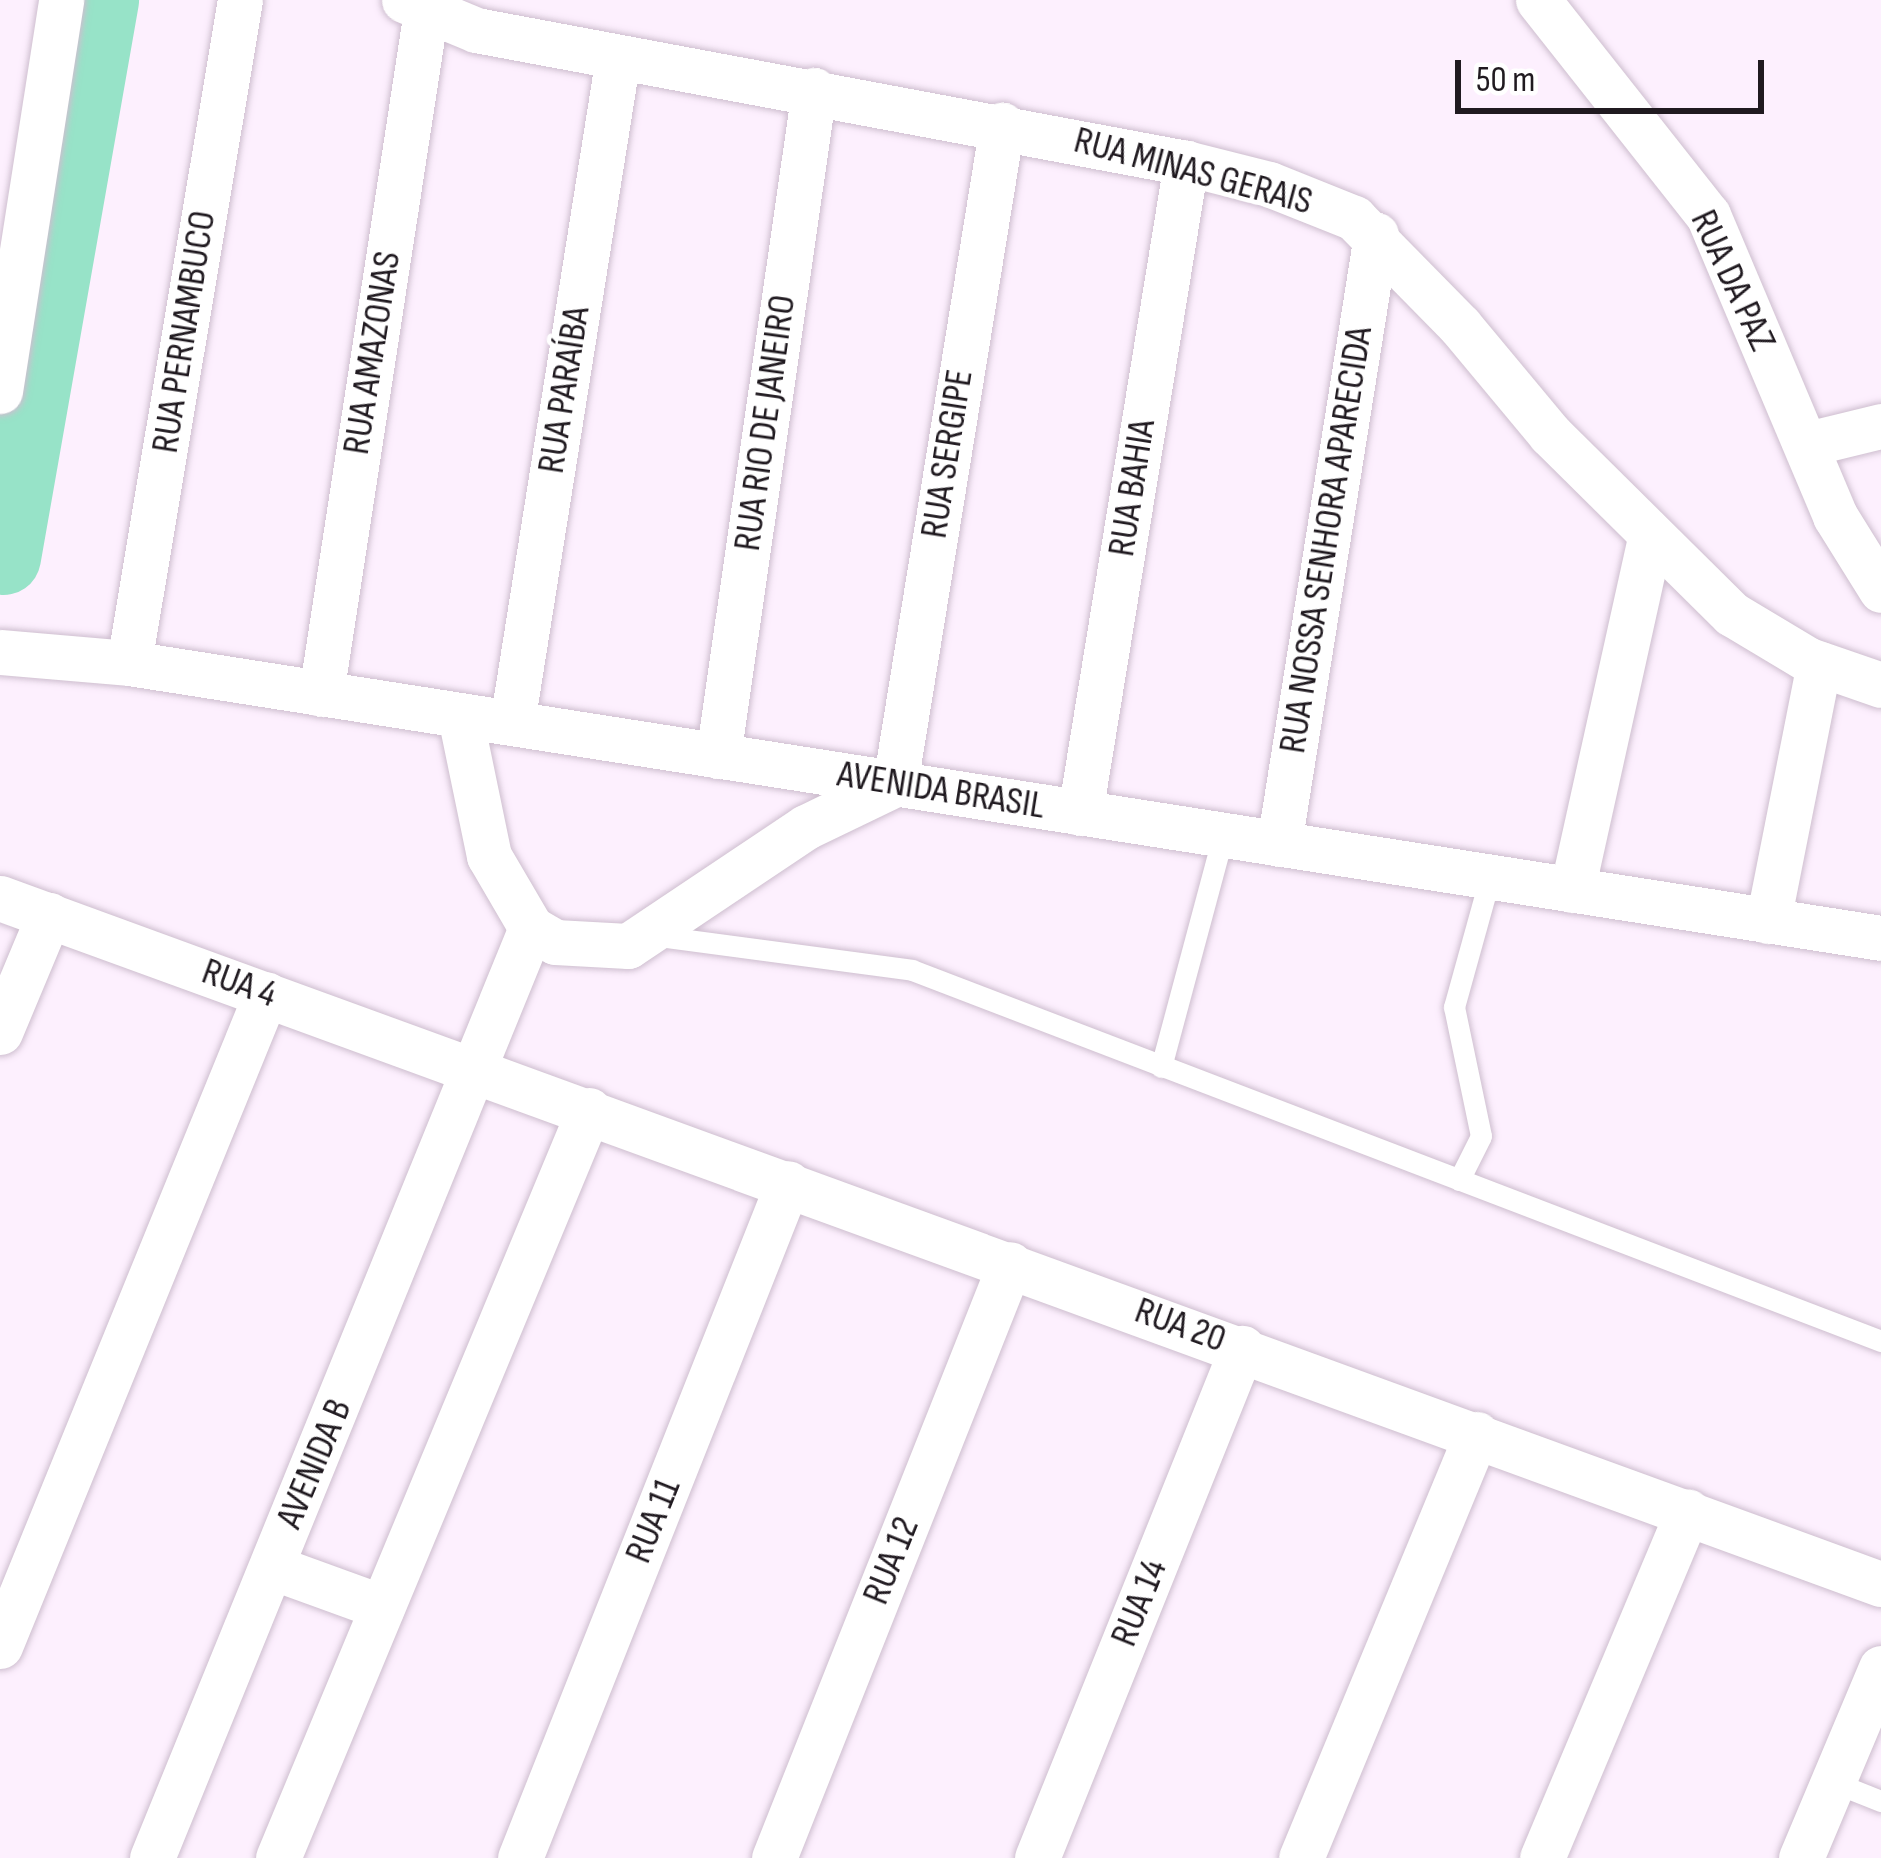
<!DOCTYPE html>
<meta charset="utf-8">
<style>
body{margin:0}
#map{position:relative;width:1881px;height:1858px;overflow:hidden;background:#fdf0fe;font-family:"Sofia Sans Condensed",sans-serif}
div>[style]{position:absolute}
.river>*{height:75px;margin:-37.5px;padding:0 37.5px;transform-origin:37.5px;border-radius:37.5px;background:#97e3c8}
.roads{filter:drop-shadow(0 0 3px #cebecf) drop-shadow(0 0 3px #cebecf)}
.lane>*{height:21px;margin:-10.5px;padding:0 10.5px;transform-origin:10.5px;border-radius:10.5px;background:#fff}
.street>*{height:45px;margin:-22.5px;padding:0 22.5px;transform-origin:22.5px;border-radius:22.5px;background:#fff}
span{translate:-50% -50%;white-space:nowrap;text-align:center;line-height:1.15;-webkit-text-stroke:9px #fff;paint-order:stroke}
.street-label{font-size:39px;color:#201a20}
.scale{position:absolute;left:1455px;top:60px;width:309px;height:54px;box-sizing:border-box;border:6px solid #201a20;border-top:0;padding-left:15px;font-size:36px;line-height:42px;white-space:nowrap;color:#201a20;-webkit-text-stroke:9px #fff;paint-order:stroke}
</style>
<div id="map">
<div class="river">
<i style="left:3px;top:557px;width:566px;rotate:-80.02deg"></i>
</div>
<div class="roads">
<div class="lane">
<i style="left:651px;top:935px;width:263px;rotate:7.6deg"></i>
<i style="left:912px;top:970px;width:1038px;rotate:20.95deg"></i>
<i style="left:1161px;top:1067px;width:240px;rotate:-75deg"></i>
<i style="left:1459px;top:1180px;width:49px;rotate:-63.4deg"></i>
<i style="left:1481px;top:1136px;width:132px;rotate:-101.8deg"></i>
<i style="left:1454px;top:1007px;width:135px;rotate:-74.5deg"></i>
<i style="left:1833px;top:1782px;width:52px;rotate:21.6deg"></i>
</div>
<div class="street">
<i style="left:404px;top:0;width:78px;rotate:22.6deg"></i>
<i style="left:476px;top:30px;width:722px;rotate:10.61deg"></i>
<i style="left:1186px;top:163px;width:86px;rotate:14.2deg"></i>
<i style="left:1269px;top:184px;width:92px;rotate:21.8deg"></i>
<i style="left:1354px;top:218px;width:151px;rotate:45.5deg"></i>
<i style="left:1460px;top:326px;width:141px;rotate:50.2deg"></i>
<i style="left:1550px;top:434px;width:256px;rotate:44.7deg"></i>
<i style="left:1732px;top:614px;width:90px;rotate:30.9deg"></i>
<i style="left:1809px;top:660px;width:76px;rotate:19.1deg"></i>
<i style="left:1538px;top:0;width:274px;rotate:51.7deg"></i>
<i style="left:1708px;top:215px;width:327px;rotate:67.1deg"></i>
<i style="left:1835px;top:516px;width:87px;rotate:58.1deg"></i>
<i style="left:0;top:391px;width:396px;rotate:-81.1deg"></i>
<i style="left:1807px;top:444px;width:76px;rotate:-13.7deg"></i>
<i style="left:0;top:652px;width:129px;rotate:4.9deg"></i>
<i style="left:129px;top:663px;width:1773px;rotate:8.92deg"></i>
<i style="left:129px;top:663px;width:672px;rotate:-80.5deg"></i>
<i style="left:321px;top:694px;width:691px;rotate:-81.26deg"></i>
<i style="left:460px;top:716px;width:143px;rotate:78.3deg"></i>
<i style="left:489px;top:856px;width:83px;rotate:59.7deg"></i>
<i style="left:531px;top:928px;width:28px;rotate:30deg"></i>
<i style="left:555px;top:942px;width:73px;rotate:3.1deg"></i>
<i style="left:628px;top:946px;width:214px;rotate:-33.8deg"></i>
<i style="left:806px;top:827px;width:99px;rotate:-25.8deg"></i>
<i style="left:895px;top:784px;width:668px;rotate:-80.78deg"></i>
<i style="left:512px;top:723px;width:674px;rotate:-80.96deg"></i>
<i style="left:718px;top:756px;width:673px;rotate:-81.8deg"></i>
<i style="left:1080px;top:813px;width:659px;rotate:-80.74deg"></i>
<i style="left:1279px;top:844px;width:617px;rotate:-80.95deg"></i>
<i style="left:1572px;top:890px;width:362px;rotate:-77.5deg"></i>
<i style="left:0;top:898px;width:2002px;rotate:20.04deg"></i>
<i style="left:1768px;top:921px;width:262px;rotate:-78.8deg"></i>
<i style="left:0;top:1032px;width:127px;rotate:-67.3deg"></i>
<i style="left:272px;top:1567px;width:117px;rotate:20deg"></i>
<i style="left:0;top:1646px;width:704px;rotate:-67.81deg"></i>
<i style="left:152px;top:1858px;width:1004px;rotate:-67.83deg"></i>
<i style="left:278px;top:1858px;width:810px;rotate:-67.42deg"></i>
<i style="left:520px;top:1858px;width:726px;rotate:-68.35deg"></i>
<i style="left:774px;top:1858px;width:639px;rotate:-68.33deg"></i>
<i style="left:1037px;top:1858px;width:550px;rotate:-68.1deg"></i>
<i style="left:1301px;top:1858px;width:459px;rotate:-67.5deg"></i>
<i style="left:1542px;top:1858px;width:376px;rotate:-67.2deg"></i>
<i style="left:1801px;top:1858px;width:206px;rotate:-67.2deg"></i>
</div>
</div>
<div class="street-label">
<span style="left:1193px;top:172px;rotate:15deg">RUA MINAS GERAIS</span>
<span style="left:1732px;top:281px;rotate:65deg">RUA DA PAZ</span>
<span style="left:185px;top:332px;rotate:-81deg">RUA PERNAMBUCO</span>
<span style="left:373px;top:353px;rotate:-81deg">RUA AMAZONAS</span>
<span style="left:565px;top:390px;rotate:-81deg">RUA PARAÍBA</span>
<span style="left:766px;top:423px;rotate:-82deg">RUA RIO DE JANEIRO</span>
<span style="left:948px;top:454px;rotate:-81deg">RUA SERGIPE</span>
<span style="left:1133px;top:488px;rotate:-81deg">RUA BAHIA</span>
<span style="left:1327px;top:540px;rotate:-81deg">RUA NOSSA SENHORA APARECIDA</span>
<span style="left:941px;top:791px;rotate:9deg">AVENIDA BRASIL</span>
<span style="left:239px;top:984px;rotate:20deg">RUA 4</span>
<span style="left:1180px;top:1326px;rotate:20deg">RUA 20</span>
<span style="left:315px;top:1464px;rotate:-67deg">AVENIDA B</span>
<span style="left:654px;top:1521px;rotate:-68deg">RUA 11</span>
<span style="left:892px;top:1561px;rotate:-68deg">RUA 12</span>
<span style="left:1140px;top:1603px;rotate:-68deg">RUA 14</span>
</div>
<div class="scale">50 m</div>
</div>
